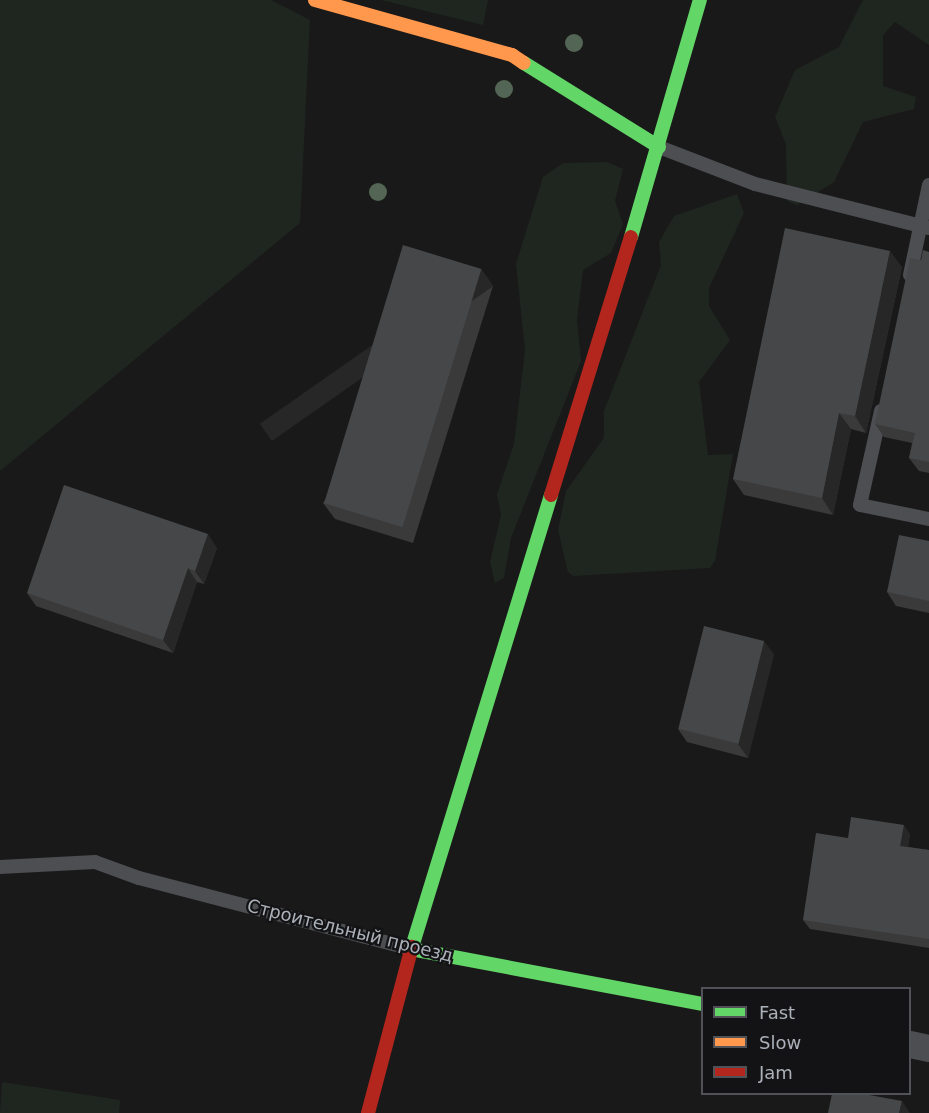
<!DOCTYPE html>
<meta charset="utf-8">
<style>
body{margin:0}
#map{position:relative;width:929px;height:1113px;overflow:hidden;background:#191919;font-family:"DejaVu Sans",sans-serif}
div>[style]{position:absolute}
.green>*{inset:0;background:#1f2620}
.lane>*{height:14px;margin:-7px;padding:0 7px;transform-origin:7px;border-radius:7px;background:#4d4e52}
.street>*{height:27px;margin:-13.5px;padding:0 13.5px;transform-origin:13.5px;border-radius:13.5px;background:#4d4e52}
.fast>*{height:14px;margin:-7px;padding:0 7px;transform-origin:7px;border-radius:7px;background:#63d668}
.slow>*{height:14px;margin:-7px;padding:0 7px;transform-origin:7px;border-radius:7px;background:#ff974d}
.jam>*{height:14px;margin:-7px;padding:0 7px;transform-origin:7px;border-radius:7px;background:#b3261e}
.trees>*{width:18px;height:18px;margin:-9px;border-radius:50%;background:#536554}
.wall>*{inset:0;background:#3a3a3b}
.shaded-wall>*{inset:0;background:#272727;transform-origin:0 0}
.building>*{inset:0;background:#464748;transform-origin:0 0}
span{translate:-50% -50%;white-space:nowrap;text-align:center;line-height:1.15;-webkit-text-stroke:4.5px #131315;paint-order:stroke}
.street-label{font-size:18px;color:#abb0b9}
.legend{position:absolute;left:701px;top:987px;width:210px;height:108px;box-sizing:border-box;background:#131315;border:2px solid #505257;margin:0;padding:8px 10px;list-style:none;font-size:18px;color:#abb0b9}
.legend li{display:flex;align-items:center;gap:12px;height:30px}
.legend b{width:30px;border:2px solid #505257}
</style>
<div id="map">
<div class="green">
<i style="clip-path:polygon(0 0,271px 0,310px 20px,300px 223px,0 471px)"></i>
<i style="clip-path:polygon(381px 0,488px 0,483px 25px)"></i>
<i style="clip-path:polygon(863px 0,929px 0,929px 45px,895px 22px,883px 35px,883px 86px,916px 97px,914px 109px,863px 122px,834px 182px,797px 205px,787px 201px,786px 144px,775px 117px,795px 70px,839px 47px)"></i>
<i style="clip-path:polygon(607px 162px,623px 169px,615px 201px,623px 224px,611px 253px,583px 270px,577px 320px,581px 361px,511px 538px,504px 578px,495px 583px,490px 562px,501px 515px,497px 494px,514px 444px,525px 350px,516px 264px,543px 177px,563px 163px)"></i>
<i style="clip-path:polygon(737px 194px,744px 213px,709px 288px,709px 306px,730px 340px,699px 382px,708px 455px,733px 454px,715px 561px,710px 568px,573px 576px,568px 572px,558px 530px,566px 491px,604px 438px,604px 411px,661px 265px,659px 242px,674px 216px)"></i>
<i style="clip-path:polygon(2px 1082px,120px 1100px,119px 1113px,0 1113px)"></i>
</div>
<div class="lane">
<i style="left:659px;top:147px;width:103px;rotate:21.1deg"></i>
<i style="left:755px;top:184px;width:179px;rotate:14.2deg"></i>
<i style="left:910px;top:275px;width:92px;rotate:-78.1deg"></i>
<i style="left:881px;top:411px;width:96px;rotate:102.6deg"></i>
<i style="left:860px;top:505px;width:70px;rotate:11.5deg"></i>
<i style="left:0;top:867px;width:95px;rotate:-3deg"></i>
<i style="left:95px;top:862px;width:47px;rotate:20deg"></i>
<i style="left:139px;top:878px;width:281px;rotate:14.6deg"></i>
</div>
<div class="street">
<i style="left:910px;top:1044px;width:19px;rotate:12deg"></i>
</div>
<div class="fast">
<i style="left:524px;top:63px;width:159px;rotate:31.9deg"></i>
<i style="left:631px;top:237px;width:247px;rotate:-73.8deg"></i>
<i style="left:412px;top:947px;width:473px;rotate:-72.9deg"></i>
<i style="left:411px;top:949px;width:296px;rotate:10.7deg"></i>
</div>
<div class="slow">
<i style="left:315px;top:0;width:205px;rotate:15.6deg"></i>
<i style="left:512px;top:55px;width:14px;rotate:34deg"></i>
</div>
<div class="jam">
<i style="left:551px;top:495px;width:270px;rotate:-72.8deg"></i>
<i style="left:368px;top:1113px;width:172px;rotate:-75.2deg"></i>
</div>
<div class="trees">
<i style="left:574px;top:43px"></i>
<i style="left:504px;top:89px"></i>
<i style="left:378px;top:192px"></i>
</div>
<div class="wall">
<i style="clip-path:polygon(929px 252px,929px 473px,919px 471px,909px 458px,912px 443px,884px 437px,875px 424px,921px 260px)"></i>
<i style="clip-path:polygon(902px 267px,866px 433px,851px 429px,833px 515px,744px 495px,733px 479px)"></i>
<i style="clip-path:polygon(481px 269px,493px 286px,413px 543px,335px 519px,323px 503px)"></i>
<i style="clip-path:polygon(929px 541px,929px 613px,896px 606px,887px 592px)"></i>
<i style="clip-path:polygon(217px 548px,204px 584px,197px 582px,173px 653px,36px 606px,27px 593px)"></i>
<i style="clip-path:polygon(774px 654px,748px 758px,687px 742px,678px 729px)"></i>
<i style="clip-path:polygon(910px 834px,908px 847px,929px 850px,929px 948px,810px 929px,803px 920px,848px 838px)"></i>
</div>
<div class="shaded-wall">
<i style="clip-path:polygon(890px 251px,902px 267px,866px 433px,855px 416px)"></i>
<i style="left:481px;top:269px;width:21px;height:270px;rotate:55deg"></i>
<i style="clip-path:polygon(839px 413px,851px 429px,833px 515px,822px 498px)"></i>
<i style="clip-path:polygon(208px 534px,217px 548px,204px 584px,195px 571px)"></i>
<i style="clip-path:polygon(188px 568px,197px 582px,173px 653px,163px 640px)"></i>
<i style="clip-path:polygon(764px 641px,774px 654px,748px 758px,738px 744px)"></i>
<i style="clip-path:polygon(904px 825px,910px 834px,907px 855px,900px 846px)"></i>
<i style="clip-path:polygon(902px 1101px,910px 1113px,899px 1113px)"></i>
</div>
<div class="building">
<i style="clip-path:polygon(785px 228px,890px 251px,855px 416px,839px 413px,822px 498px,733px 479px)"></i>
<i style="left:403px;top:245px;width:82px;height:270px;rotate:17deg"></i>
<i style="clip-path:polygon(923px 250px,929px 252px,929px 462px,909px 458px,915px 433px,875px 424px,910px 258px,921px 260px)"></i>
<i style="clip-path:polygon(64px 485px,208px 534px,195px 571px,188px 568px,163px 640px,27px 593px)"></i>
<i style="clip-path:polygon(899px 535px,929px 541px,929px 601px,887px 592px)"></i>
<i style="left:704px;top:626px;width:62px;height:106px;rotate:14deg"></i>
<i style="clip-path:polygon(851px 817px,904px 825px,900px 846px,929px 850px,929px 939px,803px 920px,816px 833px,848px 838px)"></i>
<i style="clip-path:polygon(832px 1094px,864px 1094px,902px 1101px,899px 1113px,828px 1113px)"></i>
</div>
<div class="street-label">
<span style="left:350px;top:931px;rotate:14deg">Строительный проезд</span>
</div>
<ul class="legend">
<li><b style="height:8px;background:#63d668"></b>Fast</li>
<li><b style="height:8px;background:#ff974d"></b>Slow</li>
<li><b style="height:8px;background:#b3261e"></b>Jam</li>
</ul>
</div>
